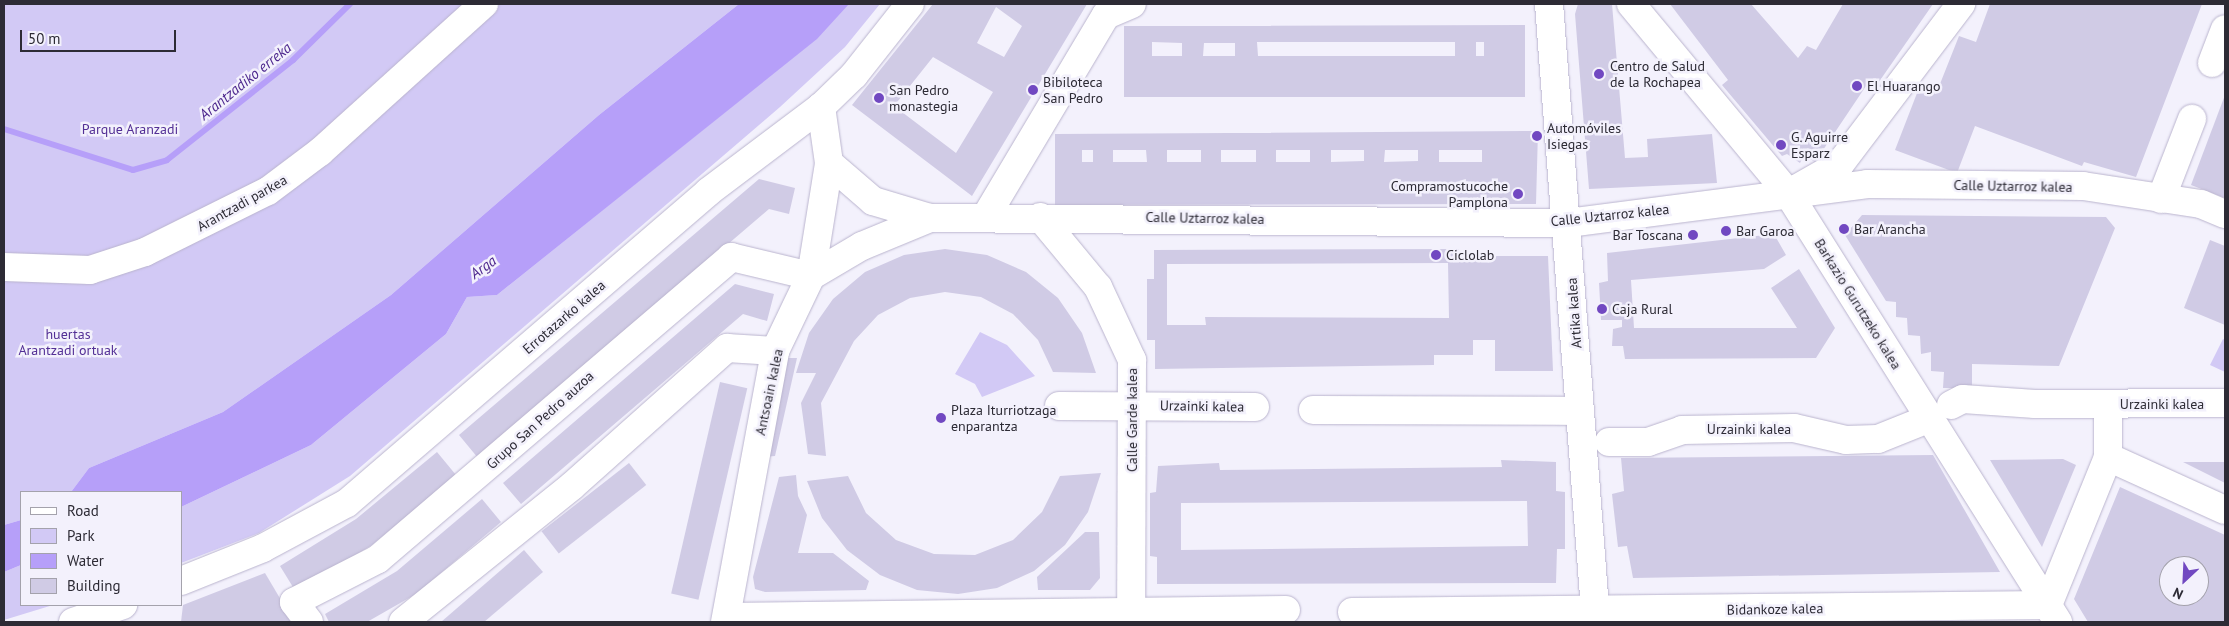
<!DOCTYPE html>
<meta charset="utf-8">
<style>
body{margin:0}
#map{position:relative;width:2229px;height:626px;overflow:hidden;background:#f3f1fc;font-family:"PT Sans",sans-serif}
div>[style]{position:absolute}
.green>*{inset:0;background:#d2c9f5}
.water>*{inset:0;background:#b69ff9}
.stream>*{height:6px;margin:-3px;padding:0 3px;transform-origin:3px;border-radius:3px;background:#b69ff9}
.building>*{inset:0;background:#d0cbe5;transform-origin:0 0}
.roads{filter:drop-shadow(0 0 1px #bab4ce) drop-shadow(0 0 1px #bab4ce)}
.minor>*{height:28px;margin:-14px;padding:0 14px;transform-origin:14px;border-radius:14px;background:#fff}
.dots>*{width:14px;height:14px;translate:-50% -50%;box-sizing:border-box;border:2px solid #f3f1fc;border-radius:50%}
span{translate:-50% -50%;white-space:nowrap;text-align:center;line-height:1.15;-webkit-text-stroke:5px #f3f1fc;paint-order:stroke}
.poi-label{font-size:14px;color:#2d2b35}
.left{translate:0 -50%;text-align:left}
.right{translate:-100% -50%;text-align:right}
.park-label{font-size:14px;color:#532f95}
.street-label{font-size:14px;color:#2d2b35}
.water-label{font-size:15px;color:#4c268d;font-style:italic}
.frame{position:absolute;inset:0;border:5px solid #2d2b35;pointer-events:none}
.legend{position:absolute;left:20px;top:491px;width:162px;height:115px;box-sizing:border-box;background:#f3f1fc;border:1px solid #a4a2ac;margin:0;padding:6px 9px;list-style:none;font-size:15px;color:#2d2b35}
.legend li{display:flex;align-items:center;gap:10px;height:25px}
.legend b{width:25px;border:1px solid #a4a2ac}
.north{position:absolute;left:2159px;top:556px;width:50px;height:50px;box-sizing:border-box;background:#f3f1fc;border:1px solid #a4a2ac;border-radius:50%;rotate:205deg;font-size:14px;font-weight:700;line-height:20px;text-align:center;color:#2d2b35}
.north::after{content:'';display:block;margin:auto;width:18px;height:22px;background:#7148c1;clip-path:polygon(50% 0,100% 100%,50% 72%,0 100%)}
.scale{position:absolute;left:20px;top:30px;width:156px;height:22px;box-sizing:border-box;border:2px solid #2d2b35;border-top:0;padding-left:6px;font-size:15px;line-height:18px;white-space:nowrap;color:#2d2b35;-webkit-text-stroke:4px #f3f1fc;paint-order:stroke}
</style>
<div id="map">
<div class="green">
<i style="clip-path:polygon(4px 4px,739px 4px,599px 115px,391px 295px,223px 412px,89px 468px,71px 492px,21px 492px,21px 520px,4px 525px)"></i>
<i style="clip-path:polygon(848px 4px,880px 4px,845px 47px,780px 107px,350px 476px,259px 533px,181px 563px,181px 507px,311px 445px,446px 334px,467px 297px,497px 295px,816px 39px)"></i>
<i style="clip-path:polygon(980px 332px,1007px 345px,1035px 376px,982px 397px,975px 384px,955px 374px)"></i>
<i style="clip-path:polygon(2223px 339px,2225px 340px,2225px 372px,2210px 365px)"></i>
<i style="clip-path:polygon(21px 565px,21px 605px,53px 605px,4px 620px,4px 572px)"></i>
</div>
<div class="water">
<i style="clip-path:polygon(739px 4px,849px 4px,817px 39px,497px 295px,467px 297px,446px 334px,311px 445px,181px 507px,181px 492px,71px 492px,89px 468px,223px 412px,391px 295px,599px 115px)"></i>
<i style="clip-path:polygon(21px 520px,21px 565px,4px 572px,4px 525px)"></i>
</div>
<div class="stream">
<i style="left:4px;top:129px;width:135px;rotate:17.6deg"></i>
<i style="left:133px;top:170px;width:35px;rotate:-16deg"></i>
<i style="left:167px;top:160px;width:161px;rotate:-38.4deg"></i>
<i style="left:293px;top:60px;width:80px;rotate:-44.5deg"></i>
</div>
<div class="building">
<i style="clip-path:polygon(evenodd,933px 4px,1087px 4px,972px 196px,852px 105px,933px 4px,996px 7px,1022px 26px,1004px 57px,977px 43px,996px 7px,933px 4px,933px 57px,993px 92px,956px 153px,894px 106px,933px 57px)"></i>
<i style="clip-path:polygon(1578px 4px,1612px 4px,1625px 158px,1648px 157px,1647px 139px,1712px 134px,1717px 183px,1589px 189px,1575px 14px)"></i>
<i style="clip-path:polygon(1670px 4px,1751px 4px,1798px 58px,1807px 46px,1816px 50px,1843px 4px,1933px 4px,1874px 89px,1868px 83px,1815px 162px,1804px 155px,1800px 163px,1787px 154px,1782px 156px,1722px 85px,1728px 80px)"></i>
<i style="clip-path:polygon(1990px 4px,2202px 4px,2136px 177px,2084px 162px,2082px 166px,1975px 126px,1957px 173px,1895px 150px,1919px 88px,1936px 94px,1959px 36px,1976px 42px)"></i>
<i style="clip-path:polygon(evenodd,1525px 25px,1525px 97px,1124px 97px,1124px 26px,1525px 25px,1152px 42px,1182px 43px,1182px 56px,1152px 56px,1152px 42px,1525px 25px,1257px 42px,1455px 42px,1455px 56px,1258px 56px,1257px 42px,1525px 25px,1476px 42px,1484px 42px,1484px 56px,1476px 56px,1476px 42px,1525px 25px,1204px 43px,1235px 43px,1235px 56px,1203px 56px,1204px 43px)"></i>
<i style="clip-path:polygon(2225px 95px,2225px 198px,2191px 185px)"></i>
<i style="clip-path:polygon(evenodd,1538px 131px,1536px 204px,1055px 205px,1055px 134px,1538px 131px,1082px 150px,1093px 150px,1093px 162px,1082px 162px,1082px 150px,1538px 131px,1113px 150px,1146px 150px,1147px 162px,1113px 162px,1113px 150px,1538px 131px,1167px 150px,1201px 150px,1201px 162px,1167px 162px,1167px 150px,1538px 131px,1221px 150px,1256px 150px,1256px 162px,1221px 162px,1221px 150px,1538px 131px,1276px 150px,1310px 150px,1310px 162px,1276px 162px,1276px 150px,1538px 131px,1331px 150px,1364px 150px,1364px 161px,1331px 162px,1331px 150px,1538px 131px,1385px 150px,1418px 150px,1418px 161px,1384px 162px,1385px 150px,1538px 131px,1439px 150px,1482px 150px,1482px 162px,1439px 162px,1439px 150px)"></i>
<i style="clip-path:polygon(759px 179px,795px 188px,789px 214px,769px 209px,478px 458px,459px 435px)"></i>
<i style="clip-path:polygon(1862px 215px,2106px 217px,2115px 228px,2059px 366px,1972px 364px,1972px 388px,1943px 388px,1944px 372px,1931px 371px,1931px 352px,1921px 354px,1920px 336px,1908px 335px,1907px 318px,1896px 317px,1896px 302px,1886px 301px,1845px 235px)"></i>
<i style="clip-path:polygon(1774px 234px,1786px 255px,1764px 269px,1631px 280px,1634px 328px,1797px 328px,1771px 288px,1799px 269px,1835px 328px,1816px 358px,1625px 359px,1623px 346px,1612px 346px,1613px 329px,1622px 327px,1622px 320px,1601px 320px,1599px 283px,1608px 281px,1607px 253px)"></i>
<i style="clip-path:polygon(2210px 240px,2225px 246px,2225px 325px,2184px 308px)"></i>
<i style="clip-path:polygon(945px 249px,987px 255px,1026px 272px,1058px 298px,1082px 333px,1096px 373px,1053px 372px,1038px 340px,1013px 314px,981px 297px,945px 292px,910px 298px,878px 315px,854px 341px,821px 403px,826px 456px,808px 454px,801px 403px,816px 373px,796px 373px,809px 333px,833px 299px,865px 272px,904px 255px)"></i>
<i style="clip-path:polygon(evenodd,1459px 249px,1459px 256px,1548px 256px,1553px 371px,1495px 371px,1495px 340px,1473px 340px,1473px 355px,1434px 355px,1434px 365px,1155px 369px,1155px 340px,1147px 340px,1147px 279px,1154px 279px,1154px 250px,1459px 249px,1448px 263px,1449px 318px,1205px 317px,1206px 325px,1167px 325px,1167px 264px,1448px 263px)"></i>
<i style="clip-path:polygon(735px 284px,774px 294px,767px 321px,743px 314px,521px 504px,503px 483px)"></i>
<i style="clip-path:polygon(783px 358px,797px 358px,775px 456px,762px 457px)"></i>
<i style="left:720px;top:382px;width:28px;height:217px;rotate:13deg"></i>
<i style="clip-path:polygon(437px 452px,456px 475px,372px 545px,296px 592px,280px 566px,356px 519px)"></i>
<i style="clip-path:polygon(1933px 455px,2000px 572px,1633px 578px,1627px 546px,1618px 547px,1612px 494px,1624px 491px,1621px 458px)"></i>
<i style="clip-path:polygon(2063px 459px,2076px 465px,2042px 547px,1990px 460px)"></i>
<i style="clip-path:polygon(evenodd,1501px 460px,1556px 462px,1556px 491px,1565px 492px,1565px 549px,1557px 549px,1556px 583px,1157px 584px,1157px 557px,1150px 556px,1150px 493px,1156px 492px,1158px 466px,1219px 463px,1220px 470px,1502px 467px,1501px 460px,1527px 501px,1528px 546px,1181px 550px,1181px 503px,1527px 501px)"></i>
<i style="clip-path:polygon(2183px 462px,2225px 462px,2225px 483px)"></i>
<i style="left:629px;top:463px;width:28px;height:111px;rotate:52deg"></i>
<i style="clip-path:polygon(1101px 473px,1088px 512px,1065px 545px,1034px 571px,997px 588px,958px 594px,917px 590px,880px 575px,847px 550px,822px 518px,807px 481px,848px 476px,866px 513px,896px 540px,934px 554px,975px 555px,1013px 540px,1042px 512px,1060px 476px)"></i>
<i style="clip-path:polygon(796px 475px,798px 496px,807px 515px,798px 553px,833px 553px,869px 581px,866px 590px,765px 592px,755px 589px,753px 577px,779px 477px)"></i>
<i style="clip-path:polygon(evenodd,2120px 487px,2225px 535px,2224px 622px,2088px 622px,2074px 599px,2120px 487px,2169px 566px,2199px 566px,2199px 596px,2169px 596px,2169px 566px)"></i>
<i style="clip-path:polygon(482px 499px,501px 522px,416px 594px,367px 622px,329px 622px,325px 614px,397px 571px)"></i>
<i style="clip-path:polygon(1085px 532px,1099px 532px,1100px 578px,1090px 590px,1038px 590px,1037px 577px)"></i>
<i style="clip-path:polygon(524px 550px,543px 572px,484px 622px,441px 622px)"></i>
<i style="clip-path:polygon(265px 573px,294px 622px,181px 622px,183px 605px)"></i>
</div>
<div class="roads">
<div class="minor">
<i style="left:1549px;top:4px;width:620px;rotate:85.65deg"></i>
<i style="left:1631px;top:4px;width:246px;rotate:50.3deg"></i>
<i style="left:1788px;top:193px;width:507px;rotate:57.81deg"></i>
<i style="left:2212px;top:63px;width:36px;rotate:-69deg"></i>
<i style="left:829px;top:163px;width:58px;rotate:40.8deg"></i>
<i style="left:873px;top:201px;width:59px;rotate:16.6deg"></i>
<i style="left:930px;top:218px;width:638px;rotate:0.45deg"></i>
<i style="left:1568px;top:223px;width:302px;rotate:-7.4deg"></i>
<i style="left:1867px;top:184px;width:216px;rotate:0.5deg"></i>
<i style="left:2083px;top:186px;width:119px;rotate:8.7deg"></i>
<i style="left:2201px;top:204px;width:26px;rotate:23deg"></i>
<i style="left:1798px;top:188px;width:48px;rotate:-29.7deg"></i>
<i style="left:1840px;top:164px;width:201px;rotate:-52.9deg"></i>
<i style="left:2161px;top:199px;width:86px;rotate:-68.8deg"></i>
<i style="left:1040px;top:217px;width:91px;rotate:50.4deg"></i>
<i style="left:1098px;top:287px;width:81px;rotate:65deg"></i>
<i style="left:1132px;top:360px;width:262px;rotate:90.2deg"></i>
<i style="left:985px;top:218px;width:236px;rotate:-59.2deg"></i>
<i style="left:1106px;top:15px;width:28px;rotate:-23deg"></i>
<i style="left:4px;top:267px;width:86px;rotate:2deg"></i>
<i style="left:90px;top:270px;width:58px;rotate:-18.1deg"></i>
<i style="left:145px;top:252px;width:137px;rotate:-26.4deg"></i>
<i style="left:268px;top:191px;width:65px;rotate:-36.9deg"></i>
<i style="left:320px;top:152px;width:221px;rotate:-42.1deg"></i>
<i style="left:1951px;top:405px;width:13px;rotate:-27deg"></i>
<i style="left:1963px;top:399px;width:72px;rotate:4deg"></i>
<i style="left:2035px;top:404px;width:190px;rotate:-0.3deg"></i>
<i style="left:1059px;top:406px;width:196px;rotate:0.3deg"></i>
<i style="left:1313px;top:410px;width:267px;rotate:0.2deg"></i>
<i style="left:1609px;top:442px;width:39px"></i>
<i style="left:1648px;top:442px;width:36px;rotate:-19deg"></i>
<i style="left:1682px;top:430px;width:112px;rotate:-1deg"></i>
<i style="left:1794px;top:428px;width:53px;rotate:13deg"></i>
<i style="left:1846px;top:440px;width:32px;rotate:-2deg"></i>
<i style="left:1878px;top:439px;width:43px;rotate:-21.8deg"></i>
<i style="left:2108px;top:457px;width:128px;rotate:24.4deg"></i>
<i style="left:181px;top:581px;width:88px;rotate:-21.9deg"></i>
<i style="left:263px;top:548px;width:95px;rotate:-28.2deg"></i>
<i style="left:347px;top:503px;width:476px;rotate:-40.7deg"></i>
<i style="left:708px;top:192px;width:141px;rotate:-37deg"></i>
<i style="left:821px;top:107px;width:46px;rotate:-44.1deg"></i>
<i style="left:854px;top:75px;width:90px;rotate:-51.7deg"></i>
<i style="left:1352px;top:612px;width:696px;rotate:-0.58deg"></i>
<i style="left:2048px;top:605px;width:160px;rotate:-67.9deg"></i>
<i style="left:2108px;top:457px;width:53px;rotate:-90deg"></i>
<i style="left:727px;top:617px;width:559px;rotate:-0.72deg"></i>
<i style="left:73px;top:622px;width:53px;rotate:-18.8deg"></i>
<i style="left:309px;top:622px;width:25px;rotate:-127deg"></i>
<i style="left:294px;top:602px;width:94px;rotate:-27.1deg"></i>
<i style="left:378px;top:559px;width:465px;rotate:-40.5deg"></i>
<i style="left:731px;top:257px;width:82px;rotate:13.4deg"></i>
<i style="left:811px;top:276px;width:59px;rotate:-30.5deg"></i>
<i style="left:862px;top:246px;width:74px;rotate:-22.4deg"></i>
<i style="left:403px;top:622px;width:217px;rotate:-38.8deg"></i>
<i style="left:572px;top:486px;width:208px;rotate:-41.7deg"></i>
<i style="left:727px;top:348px;width:48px;rotate:3.6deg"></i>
<i style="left:725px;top:622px;width:276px;rotate:-79.5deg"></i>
<i style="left:775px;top:351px;width:83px;rotate:-64.4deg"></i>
<i style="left:811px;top:276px;width:114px;rotate:-80.9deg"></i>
<i style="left:829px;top:163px;width:57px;rotate:-98.1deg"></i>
</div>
</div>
<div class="dots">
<i style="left:1599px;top:74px;background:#7148c1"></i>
<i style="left:1857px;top:86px;background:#7148c1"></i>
<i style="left:1033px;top:90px;background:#7148c1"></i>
<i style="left:879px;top:98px;background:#7148c1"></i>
<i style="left:1537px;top:136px;background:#7148c1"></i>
<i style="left:1781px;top:145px;background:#7148c1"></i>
<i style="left:1518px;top:194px;background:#7148c1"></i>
<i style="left:1844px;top:229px;background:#7148c1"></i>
<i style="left:1726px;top:231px;background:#7148c1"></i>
<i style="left:1693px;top:235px;background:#7148c1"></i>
<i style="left:1436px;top:255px;background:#7148c1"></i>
<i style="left:1602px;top:309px;background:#7148c1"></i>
<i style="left:941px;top:418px;background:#7148c1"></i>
</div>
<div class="poi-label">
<span class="left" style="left:1610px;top:74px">Centro de Salud<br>de la Rochapea</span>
<span class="left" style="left:1043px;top:90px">Bibiloteca<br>San Pedro</span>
<span class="left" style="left:1867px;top:86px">El Huarango</span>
<span class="left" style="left:889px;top:98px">San Pedro<br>monastegia</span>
<span class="left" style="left:1547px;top:136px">Automóviles<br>Isiegas</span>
<span class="left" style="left:1791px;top:145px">G. Aguirre<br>Esparz</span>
<span class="right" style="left:1508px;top:194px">Compramostucoche<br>Pamplona</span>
<span class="left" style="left:1854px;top:229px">Bar Arancha</span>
<span class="left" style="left:1736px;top:231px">Bar Garoa</span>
<span class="right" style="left:1683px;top:235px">Bar Toscana</span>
<span class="left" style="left:1446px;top:255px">Ciclolab</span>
<span class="left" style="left:1612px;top:309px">Caja Rural</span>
<span class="left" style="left:951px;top:418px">Plaza Iturriotzaga<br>enparantza</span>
</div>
<div class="park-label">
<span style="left:130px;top:129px">Parque Aranzadi</span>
<span style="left:68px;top:342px">huertas<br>Arantzadi ortuak</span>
</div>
<div class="street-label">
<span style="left:2013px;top:186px;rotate:1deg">Calle Uztarroz kalea</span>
<span style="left:242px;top:203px;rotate:-29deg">Arantzadi parkea</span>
<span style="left:1610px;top:215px;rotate:-6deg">Calle Uztarroz kalea</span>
<span style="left:1205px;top:218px;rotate:1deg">Calle Uztarroz kalea</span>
<span style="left:1858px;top:304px;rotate:58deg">Barkazio Gurutzeko kalea</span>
<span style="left:1574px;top:313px;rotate:-94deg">Artika kalea</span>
<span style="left:564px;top:317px;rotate:-41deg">Errotazarko kalea</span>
<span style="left:769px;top:392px;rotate:-78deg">Antsoain kalea</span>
<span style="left:2162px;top:404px">Urzainki kalea</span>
<span style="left:1202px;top:406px;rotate:1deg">Urzainki kalea</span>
<span style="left:540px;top:420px;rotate:-42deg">Grupo San Pedro auzoa</span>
<span style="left:1132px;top:420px;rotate:-90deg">Calle Garde kalea</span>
<span style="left:1749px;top:429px">Urzainki kalea</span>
<span style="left:1775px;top:609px;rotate:-1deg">Bidankoze kalea</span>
</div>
<div class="water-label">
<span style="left:245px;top:81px;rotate:-39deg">Arantzadiko erreka</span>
<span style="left:483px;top:267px;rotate:-36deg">Arga</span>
</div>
<div class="frame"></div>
<ul class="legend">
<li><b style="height:6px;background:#fff"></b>Road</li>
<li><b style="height:14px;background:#d2c9f5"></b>Park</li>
<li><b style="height:14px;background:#b69ff9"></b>Water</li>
<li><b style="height:14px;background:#d0cbe5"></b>Building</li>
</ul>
<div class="north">N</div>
<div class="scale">50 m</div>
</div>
